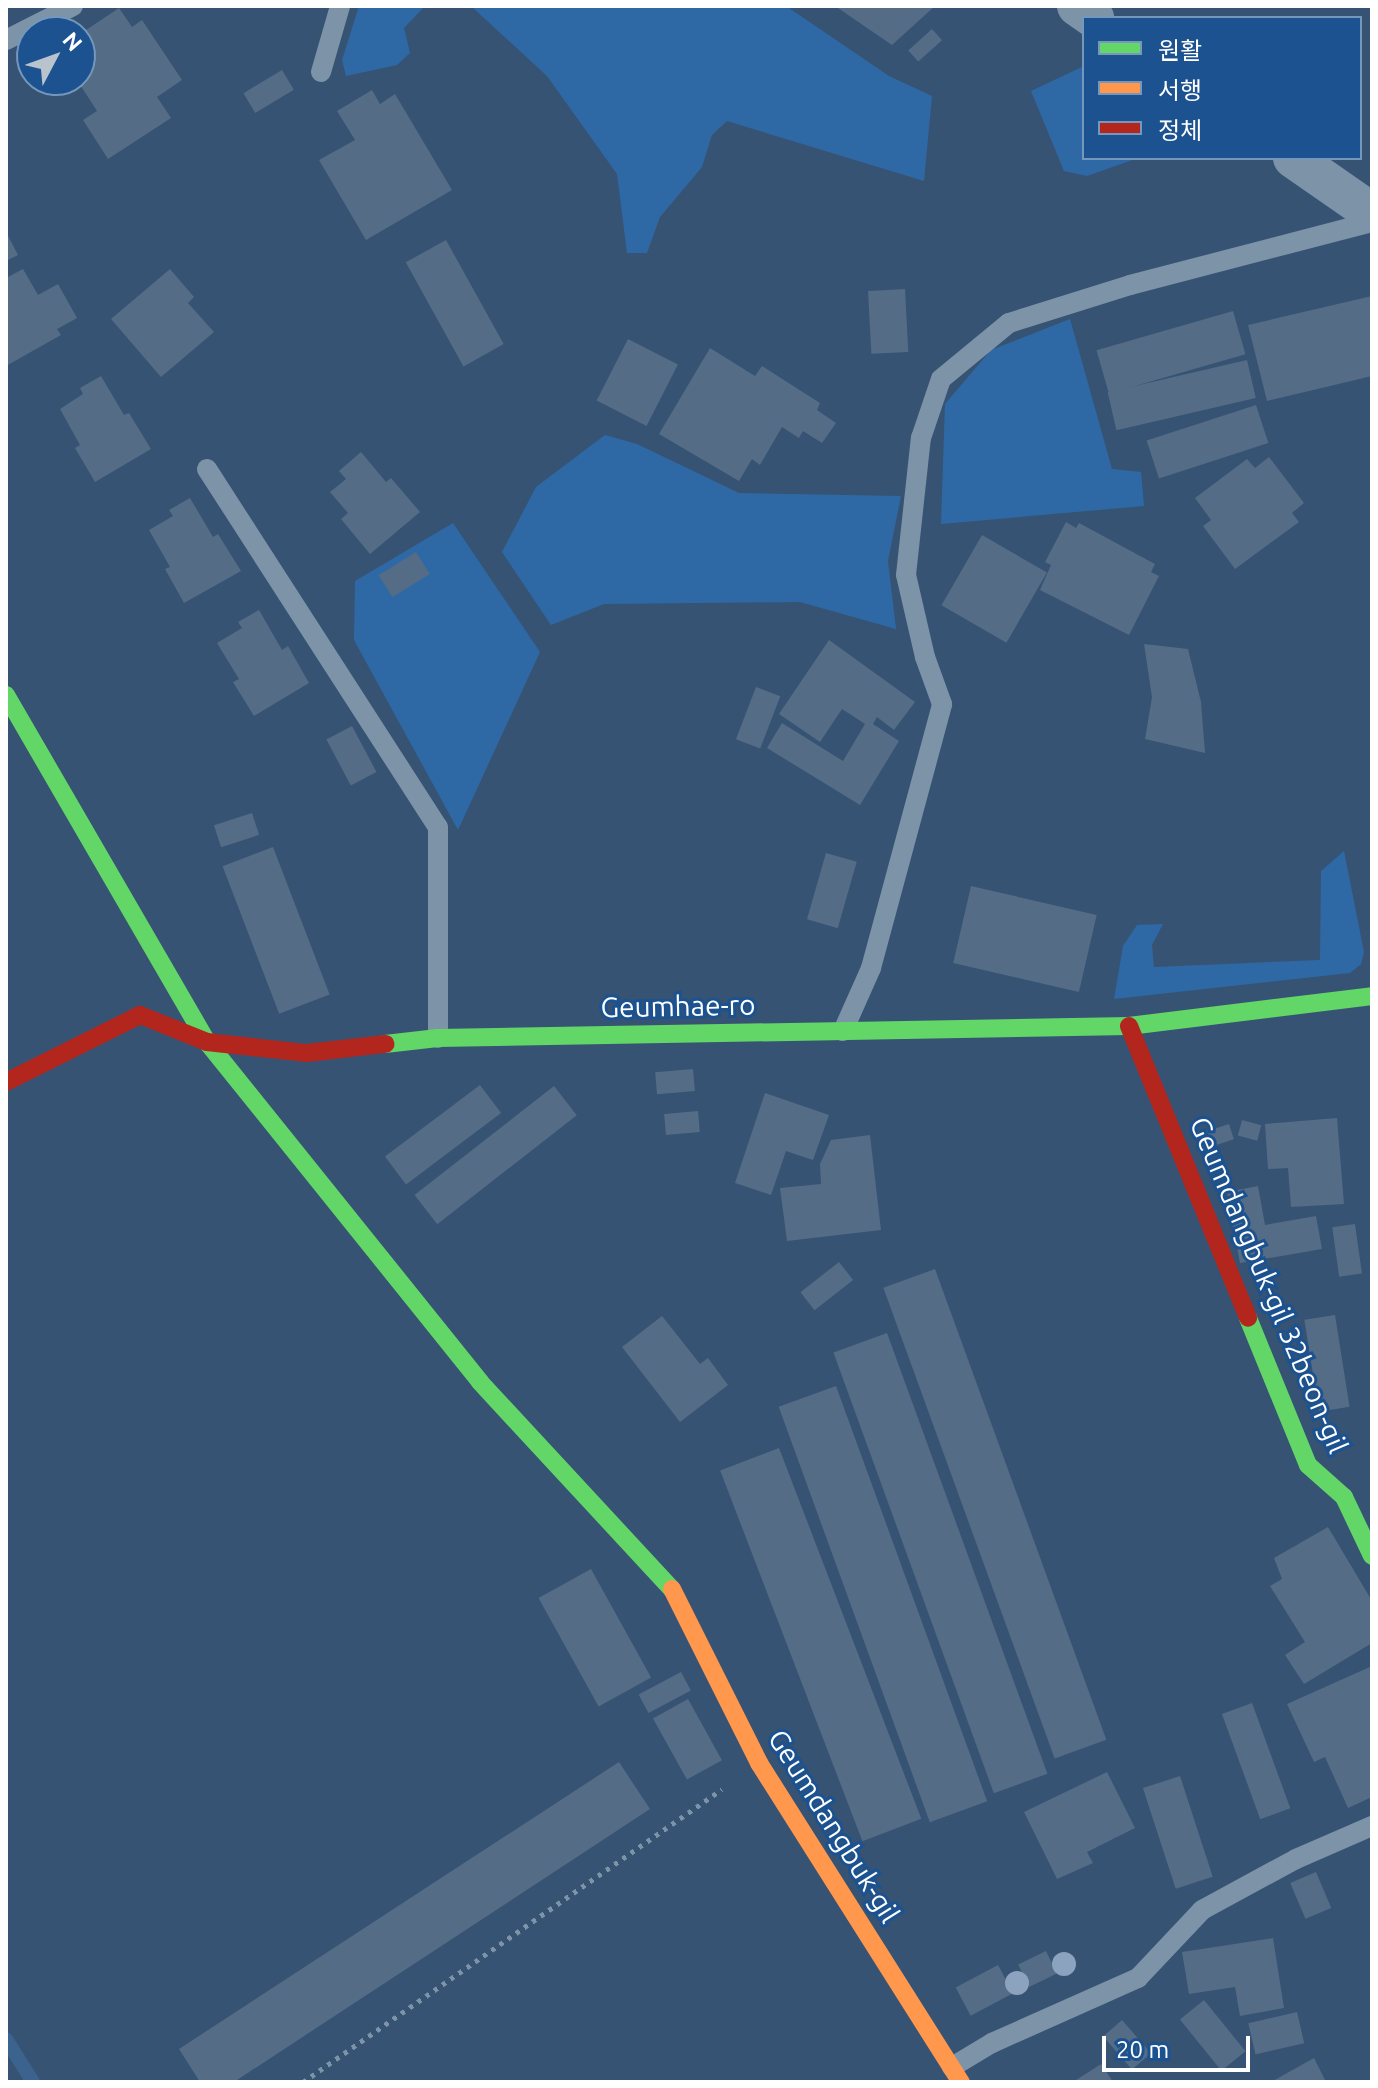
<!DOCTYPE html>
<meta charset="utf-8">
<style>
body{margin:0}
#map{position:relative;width:1378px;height:2088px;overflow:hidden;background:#365374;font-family:Ubuntu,"Noto Sans KR",sans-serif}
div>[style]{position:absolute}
.green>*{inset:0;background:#2f69a5}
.stream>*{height:14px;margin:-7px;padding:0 7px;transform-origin:7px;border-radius:7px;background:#3c638d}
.building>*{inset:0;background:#546c86;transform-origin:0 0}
.path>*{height:5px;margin-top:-2.5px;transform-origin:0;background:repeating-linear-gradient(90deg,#7d93a8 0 4px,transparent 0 10px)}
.lane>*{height:20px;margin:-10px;padding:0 10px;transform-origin:10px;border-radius:10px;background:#7d93a8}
.street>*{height:40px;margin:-20px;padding:0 20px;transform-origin:20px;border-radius:20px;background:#7d93a8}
.fast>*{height:18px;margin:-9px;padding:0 9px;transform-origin:9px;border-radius:9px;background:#63d668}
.slow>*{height:18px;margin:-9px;padding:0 9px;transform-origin:9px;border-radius:9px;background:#ff974d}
.jam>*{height:18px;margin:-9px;padding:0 9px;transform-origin:9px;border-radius:9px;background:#b3261e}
.trees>*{width:24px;height:24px;margin:-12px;border-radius:50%;background:#8ba3be}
span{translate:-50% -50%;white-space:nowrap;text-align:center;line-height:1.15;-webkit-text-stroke:6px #1b528f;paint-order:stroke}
.street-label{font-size:28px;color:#fff}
.frame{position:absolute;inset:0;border:8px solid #fff;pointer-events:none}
.legend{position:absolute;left:1082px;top:16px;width:280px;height:144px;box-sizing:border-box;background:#1b528f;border:2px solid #7697bc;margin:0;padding:10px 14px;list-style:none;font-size:24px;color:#fff}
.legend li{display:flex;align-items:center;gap:16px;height:40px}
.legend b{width:40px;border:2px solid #7697bc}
.north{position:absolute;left:16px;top:16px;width:80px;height:80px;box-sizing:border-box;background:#1b528f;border:2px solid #7697bc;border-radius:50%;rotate:49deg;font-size:22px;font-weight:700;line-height:32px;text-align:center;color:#fff}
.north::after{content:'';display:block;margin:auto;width:28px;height:36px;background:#b9c3ce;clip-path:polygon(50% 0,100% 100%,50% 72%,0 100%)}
.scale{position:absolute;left:1102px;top:2036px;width:148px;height:36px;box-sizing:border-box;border:4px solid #fff;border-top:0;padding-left:10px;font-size:24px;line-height:28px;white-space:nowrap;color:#fff;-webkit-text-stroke:6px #1b528f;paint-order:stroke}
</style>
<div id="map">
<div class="green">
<i style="clip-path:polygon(359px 6px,425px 6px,404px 28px,410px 53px,397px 65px,346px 76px,342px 60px)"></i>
<i style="clip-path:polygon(471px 6px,786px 6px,889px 76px,932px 96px,924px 181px,727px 121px,712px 135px,702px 167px,660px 217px,647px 253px,627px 253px,617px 174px,547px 76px)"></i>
<i style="clip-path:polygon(1084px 66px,1084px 158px,1138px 158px,1087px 176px,1064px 171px,1031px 91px)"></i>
<i style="clip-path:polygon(1070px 319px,1112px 469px,1141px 472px,1144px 506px,941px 524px,945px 404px,991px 350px)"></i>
<i style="clip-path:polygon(605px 435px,637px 444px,739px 493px,901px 496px,888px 561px,896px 629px,800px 602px,604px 604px,551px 625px,502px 552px,536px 487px)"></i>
<i style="clip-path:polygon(453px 523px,540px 652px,458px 830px,354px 640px,355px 581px)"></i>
<i style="clip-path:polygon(1344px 851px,1364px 952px,1361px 964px,1350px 973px,1114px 999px,1123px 946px,1137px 925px,1163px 924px,1152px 945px,1154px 967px,1320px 960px,1321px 871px)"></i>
</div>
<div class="stream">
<i style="left:6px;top:2039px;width:51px;rotate:57.9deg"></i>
</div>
<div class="building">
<i style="clip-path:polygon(835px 6px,935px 6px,892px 45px)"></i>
<i style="clip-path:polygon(119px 8px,132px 27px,142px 20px,182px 80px,157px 97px,171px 118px,108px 159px,83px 120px,97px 111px,77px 80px,80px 80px,80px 34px)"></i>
<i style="left:932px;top:29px;width:15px;height:32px;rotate:48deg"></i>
<i style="left:282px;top:70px;width:23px;height:45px;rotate:59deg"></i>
<i style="clip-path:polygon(372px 90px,380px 104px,395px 94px,452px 190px,366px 240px,319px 160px,355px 140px,337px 111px)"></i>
<i style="clip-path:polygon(6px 232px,18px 255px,6px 261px)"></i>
<i style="left:446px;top:240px;width:119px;height:46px;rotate:61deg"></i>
<i style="clip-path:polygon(23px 269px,38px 295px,58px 284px,77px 318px,57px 329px,61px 335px,6px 366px,6px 278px)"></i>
<i style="clip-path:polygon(170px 269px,194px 297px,188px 303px,214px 332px,161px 377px,111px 319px)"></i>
<i style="left:905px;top:289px;width:63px;height:37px;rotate:87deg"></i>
<i style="clip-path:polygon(1372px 296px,1372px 376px,1267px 401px,1248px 325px)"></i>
<i style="left:1233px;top:311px;width:45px;height:142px;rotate:74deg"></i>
<i style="left:628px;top:339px;width:56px;height:69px;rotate:27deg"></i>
<i style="clip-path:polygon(710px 348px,755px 376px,762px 366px,820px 403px,817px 410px,836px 423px,822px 443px,803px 431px,799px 438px,782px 427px,760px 465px,752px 459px,739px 481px,659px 434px)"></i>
<i style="left:1247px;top:360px;width:39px;height:143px;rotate:77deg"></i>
<i style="clip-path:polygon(101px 376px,124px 415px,129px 413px,151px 449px,95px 482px,75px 448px,80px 445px,60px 409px,83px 394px,80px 388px)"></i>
<i style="left:1256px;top:405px;width:40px;height:115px;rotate:72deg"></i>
<i style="clip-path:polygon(361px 452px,386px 482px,391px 478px,420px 512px,370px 554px,341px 519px,348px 513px,330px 492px,346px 479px,339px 471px)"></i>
<i style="clip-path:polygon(1269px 457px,1304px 503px,1292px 513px,1299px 522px,1235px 569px,1203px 526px,1211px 520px,1195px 498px,1247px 459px,1255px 468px)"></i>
<i style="clip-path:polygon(190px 498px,213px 537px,218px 534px,241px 571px,184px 603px,165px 569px,170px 567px,149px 530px,173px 516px,169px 510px)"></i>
<i style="clip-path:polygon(1066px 522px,1076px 528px,1079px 523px,1155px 564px,1151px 572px,1159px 576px,1129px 635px,1040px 590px,1051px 565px,1045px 562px)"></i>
<i style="left:982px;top:535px;width:75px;height:81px;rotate:30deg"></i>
<i style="left:416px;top:552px;width:26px;height:44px;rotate:58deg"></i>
<i style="clip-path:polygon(259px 610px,282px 650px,288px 646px,309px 683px,254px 716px,233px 682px,239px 679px,217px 643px,242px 628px,238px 622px)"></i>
<i style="clip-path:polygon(829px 640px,915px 702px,894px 730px,877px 717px,873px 724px,899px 741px,860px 805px,767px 748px,782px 723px,843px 761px,865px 724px,842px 709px,820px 742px,779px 714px)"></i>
<i style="clip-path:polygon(1144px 644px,1188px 649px,1201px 702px,1205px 753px,1145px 739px,1152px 697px)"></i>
<i style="left:756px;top:687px;width:26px;height:56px;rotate:21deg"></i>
<i style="left:352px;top:726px;width:52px;height:29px;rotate:62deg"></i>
<i style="left:252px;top:813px;width:23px;height:40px;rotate:72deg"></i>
<i style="left:273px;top:847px;width:158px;height:54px;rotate:69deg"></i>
<i style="left:826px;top:853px;width:32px;height:69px;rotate:16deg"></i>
<i style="left:971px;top:886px;width:129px;height:79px;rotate:13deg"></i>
<i style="left:693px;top:1069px;width:22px;height:38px;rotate:85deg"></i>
<i style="left:480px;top:1085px;width:35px;height:119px;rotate:53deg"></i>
<i style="left:554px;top:1086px;width:37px;height:177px;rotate:52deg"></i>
<i style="clip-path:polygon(765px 1093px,829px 1115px,813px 1160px,786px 1151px,771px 1195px,735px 1183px)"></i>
<i style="left:698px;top:1111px;width:21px;height:34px;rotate:85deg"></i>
<i style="clip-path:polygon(1337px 1118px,1344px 1204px,1291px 1207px,1288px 1168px,1268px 1169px,1265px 1124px)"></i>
<i style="left:1242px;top:1120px;width:20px;height:16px;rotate:15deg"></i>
<i style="left:1229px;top:1124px;width:16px;height:25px;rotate:72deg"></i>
<i style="clip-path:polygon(870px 1135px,881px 1230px,787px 1241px,780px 1188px,821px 1184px,820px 1164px,831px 1140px)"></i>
<i style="clip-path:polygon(1258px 1186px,1265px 1225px,1316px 1216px,1322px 1249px,1240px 1263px,1227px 1192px)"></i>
<i style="left:1355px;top:1224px;width:50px;height:23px;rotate:82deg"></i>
<i style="left:839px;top:1262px;width:23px;height:49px;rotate:52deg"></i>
<i style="left:935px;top:1269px;width:501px;height:55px;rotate:70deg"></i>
<i style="left:1335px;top:1315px;width:93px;height:31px;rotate:81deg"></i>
<i style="clip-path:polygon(662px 1316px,700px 1364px,708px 1358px,728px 1385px,680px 1422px,622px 1347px)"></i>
<i style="left:887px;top:1333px;width:469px;height:57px;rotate:70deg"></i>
<i style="left:836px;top:1386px;width:442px;height:61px;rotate:70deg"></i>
<i style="left:779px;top:1448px;width:397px;height:63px;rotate:69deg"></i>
<i style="clip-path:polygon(1328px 1527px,1372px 1601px,1372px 1643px,1304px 1684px,1285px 1655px,1305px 1642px,1270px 1586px,1282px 1579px,1274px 1558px)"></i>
<i style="left:591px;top:1569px;width:124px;height:60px;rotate:61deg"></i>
<i style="clip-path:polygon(1372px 1666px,1372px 1797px,1348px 1808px,1325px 1757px,1314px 1762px,1287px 1704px)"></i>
<i style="left:681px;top:1672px;width:21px;height:48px;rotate:62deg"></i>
<i style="left:688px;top:1699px;width:70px;height:40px;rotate:61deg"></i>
<i style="left:1252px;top:1703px;width:112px;height:32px;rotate:70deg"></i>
<i style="clip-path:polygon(619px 1762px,650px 1809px,234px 2082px,200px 2082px,179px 2049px)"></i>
<i style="clip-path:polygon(1107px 1772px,1135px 1828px,1087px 1852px,1093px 1863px,1057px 1879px,1024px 1812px)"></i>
<i style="left:1180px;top:1776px;width:106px;height:39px;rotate:72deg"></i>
<i style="left:1316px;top:1872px;width:39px;height:28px;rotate:67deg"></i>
<i style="clip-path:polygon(1273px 1938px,1284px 2008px,1240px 2016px,1235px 1987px,1189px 1994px,1182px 1952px)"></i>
<i style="left:1046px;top:1951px;width:25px;height:31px;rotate:64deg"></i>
<i style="left:998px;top:1965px;width:32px;height:48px;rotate:62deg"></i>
<i style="left:1204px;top:2000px;width:66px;height:31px;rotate:51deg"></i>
<i style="left:1297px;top:2012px;width:32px;height:50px;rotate:77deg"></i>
<i style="left:1122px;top:2020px;width:44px;height:25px;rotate:49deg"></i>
<i style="clip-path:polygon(1314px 2058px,1326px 2082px,1271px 2082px)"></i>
<i style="clip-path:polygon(1101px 2064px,1113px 2082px,1073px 2082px)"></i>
</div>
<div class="path">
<i style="left:303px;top:2082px;width:511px;rotate:-34.96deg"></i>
</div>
<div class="lane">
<i style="left:6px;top:40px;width:75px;rotate:-26.9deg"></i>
<i style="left:321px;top:72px;width:69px;rotate:-73.9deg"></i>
<i style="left:207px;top:469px;width:426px;rotate:57.2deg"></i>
<i style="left:438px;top:827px;width:211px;rotate:90deg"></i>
<i style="left:843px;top:1031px;width:69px;rotate:-66deg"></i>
<i style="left:871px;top:968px;width:273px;rotate:-74.9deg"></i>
<i style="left:942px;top:704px;width:50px;rotate:-109.9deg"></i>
<i style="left:925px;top:657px;width:84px;rotate:-103deg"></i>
<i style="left:906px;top:575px;width:138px;rotate:-83.8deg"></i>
<i style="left:921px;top:438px;width:62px;rotate:-71.3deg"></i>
<i style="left:941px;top:379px;width:88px;rotate:-39.5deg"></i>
<i style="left:1009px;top:323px;width:127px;rotate:-17.4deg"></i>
<i style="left:1130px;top:285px;width:250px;rotate:-14.6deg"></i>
<i style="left:952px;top:2067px;width:47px;rotate:-31deg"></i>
<i style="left:992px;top:2043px;width:160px;rotate:-24deg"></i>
<i style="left:1138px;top:1978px;width:93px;rotate:-46.7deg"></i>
<i style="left:1202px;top:1910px;width:107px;rotate:-28.5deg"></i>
<i style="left:1296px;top:1859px;width:83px;rotate:-23.5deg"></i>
</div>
<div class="street">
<i style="left:1077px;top:6px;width:21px;rotate:35deg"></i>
<i style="left:1293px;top:158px;width:96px;rotate:34.8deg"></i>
</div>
<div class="fast">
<i style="left:6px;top:695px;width:401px;rotate:59.9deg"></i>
<i style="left:207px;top:1042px;width:436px;rotate:51.2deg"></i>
<i style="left:480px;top:1382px;width:282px;rotate:47.2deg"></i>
<i style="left:385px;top:1044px;width:53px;rotate:-6.5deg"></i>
<i style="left:438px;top:1038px;width:691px;rotate:-0.99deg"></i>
<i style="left:1129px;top:1026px;width:245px;rotate:-7deg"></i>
<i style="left:1248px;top:1318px;width:159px;rotate:67.8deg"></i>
<i style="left:1308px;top:1465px;width:48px;rotate:41.6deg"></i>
<i style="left:1344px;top:1497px;width:65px;rotate:64.6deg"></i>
</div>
<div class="slow">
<i style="left:672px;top:1589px;width:195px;rotate:63.4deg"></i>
<i style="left:759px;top:1763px;width:378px;rotate:57.7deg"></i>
</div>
<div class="jam">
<i style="left:1129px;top:1026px;width:315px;rotate:67.8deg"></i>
<i style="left:6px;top:1082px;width:150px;rotate:-26.6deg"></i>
<i style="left:140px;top:1015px;width:72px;rotate:21.9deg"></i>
<i style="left:207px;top:1042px;width:101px;rotate:6.3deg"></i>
<i style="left:307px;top:1053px;width:79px;rotate:-6.6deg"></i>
</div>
<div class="trees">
<i style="left:1064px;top:1964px"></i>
<i style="left:1017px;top:1983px"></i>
</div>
<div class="street-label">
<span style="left:678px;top:1006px;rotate:-1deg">Geumhae-ro</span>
<span style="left:1269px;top:1285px;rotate:67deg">Geumdangbuk-gil 32beon-gil</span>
<span style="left:834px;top:1826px;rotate:58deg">Geumdangbuk-gil</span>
</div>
<div class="frame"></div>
<ul class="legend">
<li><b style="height:10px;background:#63d668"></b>원활</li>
<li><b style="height:10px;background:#ff974d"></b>서행</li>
<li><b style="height:10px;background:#b3261e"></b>정체</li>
</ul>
<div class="north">N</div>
<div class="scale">20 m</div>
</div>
